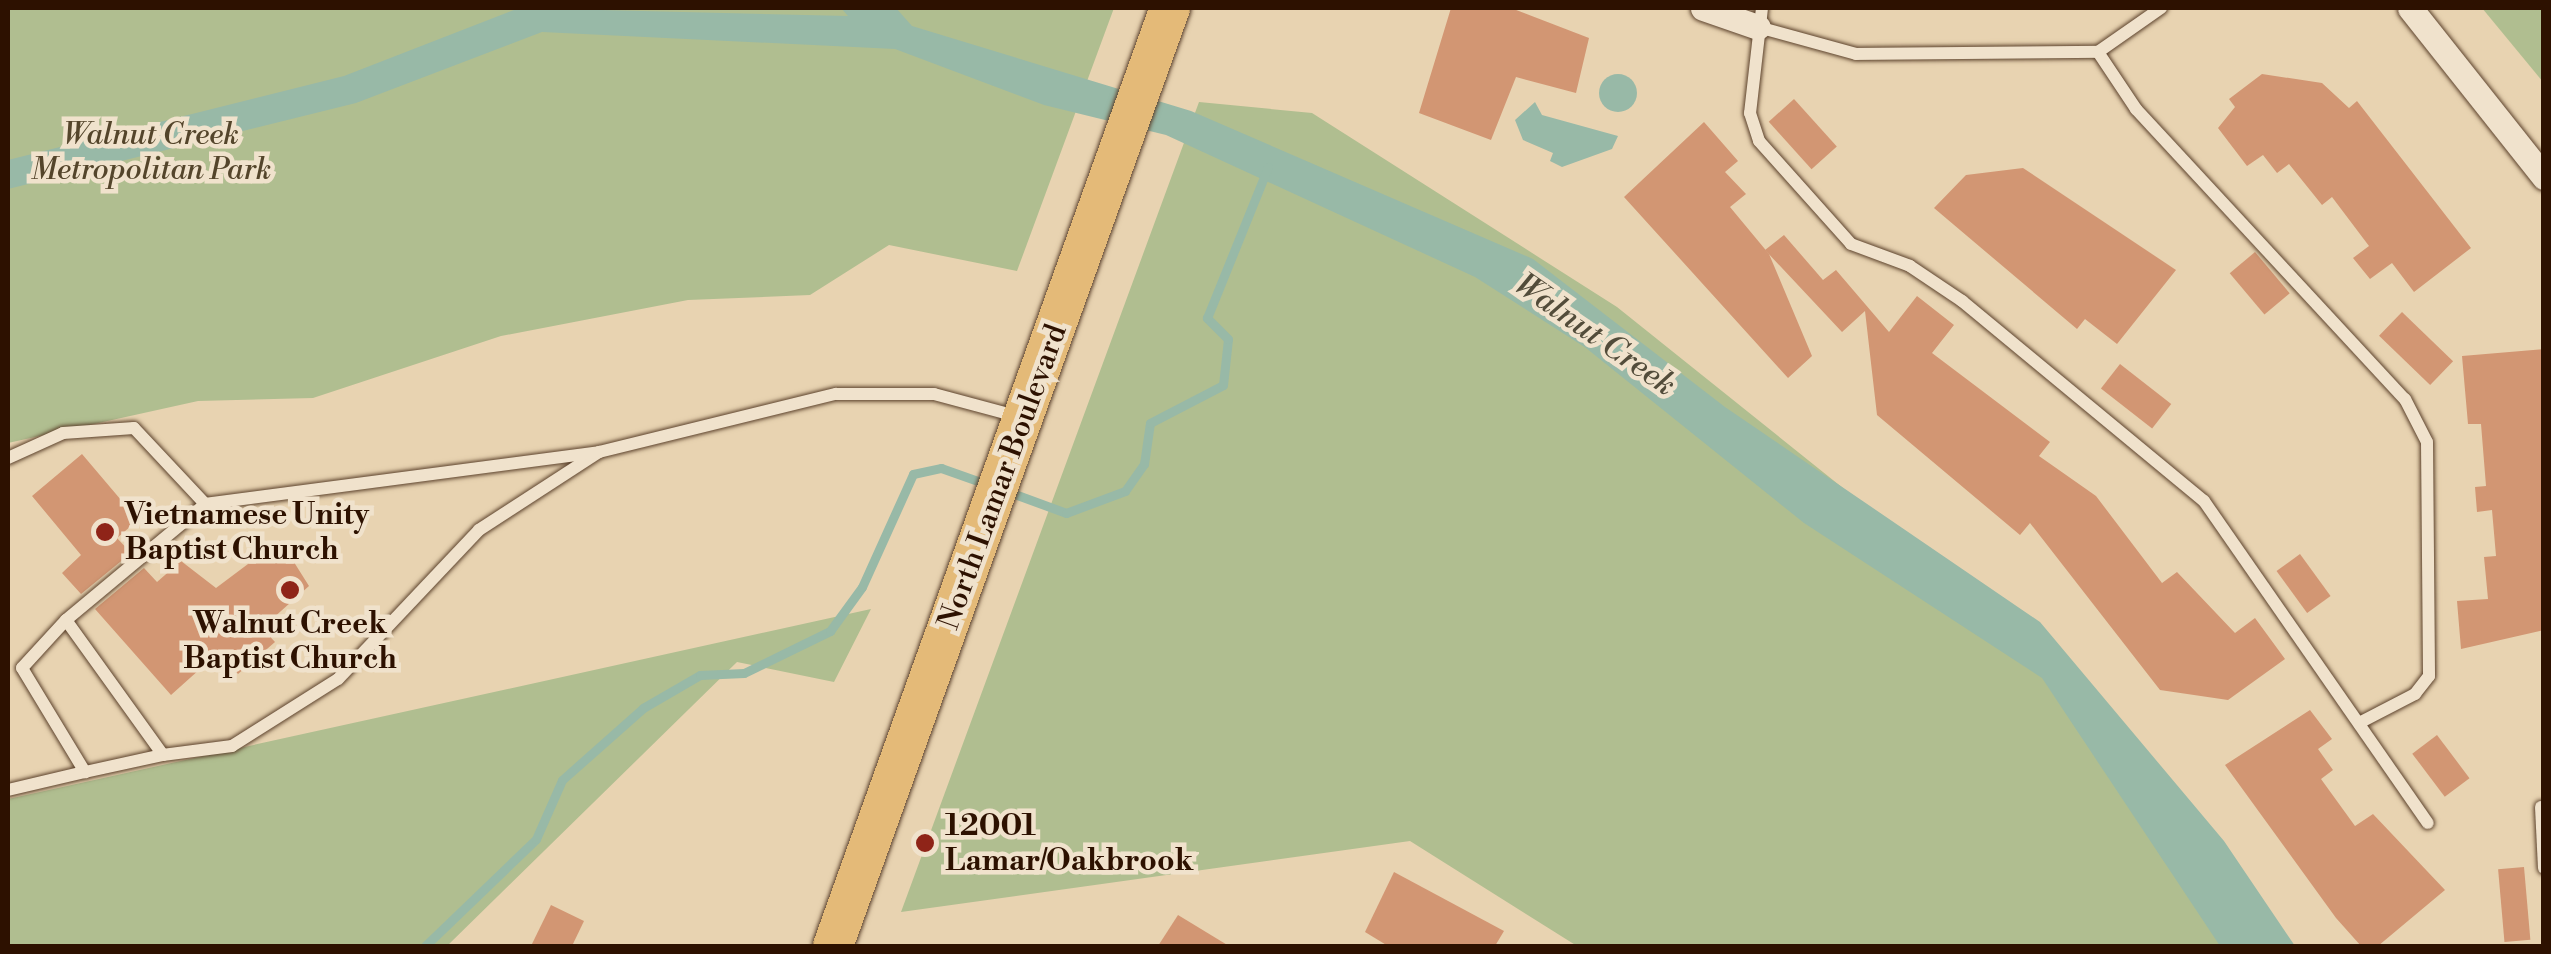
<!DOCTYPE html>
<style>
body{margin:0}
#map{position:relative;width:2551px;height:954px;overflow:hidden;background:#e8d3b1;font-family:"Libre Bodoni",serif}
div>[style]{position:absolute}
.green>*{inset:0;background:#b0be90}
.water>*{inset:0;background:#98b9a7}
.round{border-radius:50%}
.stream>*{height:9px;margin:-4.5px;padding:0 4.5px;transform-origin:4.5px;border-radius:4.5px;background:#98b9a7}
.building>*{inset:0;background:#d29673;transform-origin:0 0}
.roads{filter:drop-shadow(0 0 2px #5c422c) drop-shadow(0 0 2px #5c422c)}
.lane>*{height:12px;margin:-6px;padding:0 6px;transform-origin:6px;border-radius:6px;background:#f0e2cc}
.street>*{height:25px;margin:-12.5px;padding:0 12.5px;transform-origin:12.5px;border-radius:12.5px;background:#f0e2cc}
.primary>*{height:40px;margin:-20px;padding:0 20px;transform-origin:20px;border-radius:20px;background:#e4ba78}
.dots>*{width:28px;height:28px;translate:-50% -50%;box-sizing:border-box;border:5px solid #f0e2cc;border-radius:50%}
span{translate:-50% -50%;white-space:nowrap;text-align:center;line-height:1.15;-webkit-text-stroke:9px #f0e2cc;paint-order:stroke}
.park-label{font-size:30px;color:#54452b;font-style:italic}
.street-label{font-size:30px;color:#2d1100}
.poi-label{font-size:30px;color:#2d1100;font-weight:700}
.left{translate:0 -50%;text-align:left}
.water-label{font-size:32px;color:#524c3a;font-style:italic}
.frame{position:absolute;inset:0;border:10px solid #2d1100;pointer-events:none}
</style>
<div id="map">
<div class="green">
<i style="clip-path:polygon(8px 8px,1114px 8px,1017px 271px,889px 245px,810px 295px,688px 300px,501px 336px,313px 398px,198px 401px,8px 443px)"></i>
<i style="clip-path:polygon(2482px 8px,2543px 8px,2543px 82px)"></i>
<i style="clip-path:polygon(1199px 102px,1312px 113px,1617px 307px,1984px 601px,2281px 946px,1577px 946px,1410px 841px,901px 912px)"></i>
<i style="clip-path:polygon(871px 609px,834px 682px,737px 662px,447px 946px,8px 946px,8px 799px)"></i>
</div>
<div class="water">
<i style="clip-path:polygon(519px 8px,848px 16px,841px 8px,896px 8px,912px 26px,1191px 111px,1533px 259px,1725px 407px,2040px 622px,2224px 841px,2295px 946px,2220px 946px,2042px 678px,1804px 523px,1586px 348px,1475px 277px,1166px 135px,1044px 105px,895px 49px,542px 32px,356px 103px,8px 189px,8px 160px,344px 76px)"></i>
<i class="round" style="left:1599px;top:74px;width:38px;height:38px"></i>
<i style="clip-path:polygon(1535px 102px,1542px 115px,1618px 136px,1612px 149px,1562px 167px,1550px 161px,1553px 153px,1523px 140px,1515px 120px)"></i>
</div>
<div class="stream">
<i style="left:1009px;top:492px;width:61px;rotate:20.2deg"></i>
<i style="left:1066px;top:513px;width:63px;rotate:-20.4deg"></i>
<i style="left:1125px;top:491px;width:33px;rotate:-55deg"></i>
<i style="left:1144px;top:464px;width:41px;rotate:-81.7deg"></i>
<i style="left:1150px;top:423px;width:82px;rotate:-27.5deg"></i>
<i style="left:1223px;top:385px;width:46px;rotate:-83.8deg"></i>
<i style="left:1228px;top:339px;width:30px;rotate:-135deg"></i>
<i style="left:1207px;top:318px;width:163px;rotate:-68deg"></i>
<i style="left:425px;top:946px;width:154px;rotate:-43.9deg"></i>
<i style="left:536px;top:839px;width:64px;rotate:-66.2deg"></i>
<i style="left:562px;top:780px;width:108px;rotate:-41.6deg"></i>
<i style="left:643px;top:708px;width:66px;rotate:-30.1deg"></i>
<i style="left:700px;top:675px;width:44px;rotate:-2.6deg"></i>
<i style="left:744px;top:673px;width:96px;rotate:-26deg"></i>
<i style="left:830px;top:631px;width:54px;rotate:-54deg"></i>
<i style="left:862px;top:587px;width:124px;rotate:-65.7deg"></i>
<i style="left:913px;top:474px;width:29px;rotate:-12deg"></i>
<i style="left:941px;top:468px;width:51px;rotate:19.5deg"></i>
</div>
<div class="building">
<i style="clip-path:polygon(1451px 8px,1511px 8px,1589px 38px,1576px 93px,1516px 77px,1491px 140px,1419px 113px)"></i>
<i style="clip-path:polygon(2262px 74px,2322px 83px,2349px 108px,2357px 101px,2471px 248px,2414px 292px,2392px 263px,2370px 279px,2353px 258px,2369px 246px,2332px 197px,2322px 205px,2289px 164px,2277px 173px,2263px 155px,2247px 166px,2218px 128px,2235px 107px,2229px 99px)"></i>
<i style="left:1794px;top:99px;width:64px;height:34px;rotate:48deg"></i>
<i style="clip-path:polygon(1704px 122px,1738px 161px,1725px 172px,1746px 194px,1730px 207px,1769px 254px,1812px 356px,1788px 378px,1624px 197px)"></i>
<i style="clip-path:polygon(2023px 168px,2176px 270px,2117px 344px,2085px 319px,2077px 329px,1934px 208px,1966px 175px)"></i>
<i style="clip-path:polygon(1784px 235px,1823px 280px,1836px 270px,1889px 332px,1917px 296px,1954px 325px,1932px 353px,2050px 442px,2039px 456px,2096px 496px,2162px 583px,2177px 572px,2235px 633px,2255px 618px,2285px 659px,2228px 700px,2160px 690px,2030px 523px,2020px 535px,1877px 415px,1865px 311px,1842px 332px,1765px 250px)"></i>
<i style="left:2255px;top:252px;width:54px;height:33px;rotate:50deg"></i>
<i style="left:2402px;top:312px;width:71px;height:33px;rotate:44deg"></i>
<i style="clip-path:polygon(2544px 349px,2544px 630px,2461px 649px,2457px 601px,2488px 599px,2484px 557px,2496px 556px,2492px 510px,2477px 512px,2475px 487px,2486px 486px,2481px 424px,2468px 424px,2462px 356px)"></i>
<i style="left:2120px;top:364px;width:65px;height:31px;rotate:38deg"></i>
<i style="clip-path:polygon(82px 454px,138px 520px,117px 538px,131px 553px,81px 594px,62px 573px,81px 555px,32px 496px)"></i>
<i style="clip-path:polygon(280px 540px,309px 586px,262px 628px,275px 642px,238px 674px,219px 652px,171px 695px,95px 609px,144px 568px,157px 582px,181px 561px,216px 588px)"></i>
<i style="left:2300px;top:554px;width:52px;height:29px;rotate:54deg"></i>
<i style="clip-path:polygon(2310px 710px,2332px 739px,2318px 749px,2333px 770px,2321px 779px,2355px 826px,2373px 814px,2445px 890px,2378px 946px,2361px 946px,2336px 918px,2225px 765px)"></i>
<i style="left:2437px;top:735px;width:54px;height:31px;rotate:53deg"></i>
<i style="left:2524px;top:867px;width:73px;height:26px;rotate:85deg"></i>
<i style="clip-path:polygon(1394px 872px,1504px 931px,1495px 946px,1388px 946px,1365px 932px)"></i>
<i style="clip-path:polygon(551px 905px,584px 921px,572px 946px,531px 946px)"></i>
<i style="clip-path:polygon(1178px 915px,1229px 946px,1158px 946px)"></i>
</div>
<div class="roads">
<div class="lane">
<i style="left:1762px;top:8px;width:106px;rotate:96.5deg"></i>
<i style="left:1750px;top:113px;width:29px;rotate:72deg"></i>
<i style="left:1759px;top:141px;width:138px;rotate:48.2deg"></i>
<i style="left:1851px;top:244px;width:63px;rotate:20.4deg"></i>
<i style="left:1910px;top:266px;width:63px;rotate:33.9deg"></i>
<i style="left:1962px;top:301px;width:314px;rotate:39.6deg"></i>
<i style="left:2204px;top:501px;width:392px;rotate:55.2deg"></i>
<i style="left:1758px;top:27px;width:102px;rotate:15.4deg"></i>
<i style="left:1856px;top:54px;width:242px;rotate:-0.5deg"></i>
<i style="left:2098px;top:52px;width:77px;rotate:-34.9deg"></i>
<i style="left:2098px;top:52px;width:69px;rotate:56.3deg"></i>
<i style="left:2136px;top:109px;width:396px;rotate:47.2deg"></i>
<i style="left:2405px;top:399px;width:48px;rotate:62.9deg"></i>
<i style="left:2427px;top:442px;width:234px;rotate:89.5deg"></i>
<i style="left:2429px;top:676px;width:23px;rotate:128deg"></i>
<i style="left:2415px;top:694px;width:63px;rotate:152.6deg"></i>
<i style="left:599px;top:452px;width:143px;rotate:147deg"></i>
<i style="left:479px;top:530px;width:205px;rotate:133.4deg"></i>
<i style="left:338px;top:679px;width:125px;rotate:147.7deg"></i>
<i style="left:232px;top:746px;width:70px;rotate:172.6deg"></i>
<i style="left:163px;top:755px;width:166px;rotate:-125.7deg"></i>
<i style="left:66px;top:620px;width:181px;rotate:-39.8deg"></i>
<i style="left:205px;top:504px;width:397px;rotate:-7.5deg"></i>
<i style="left:599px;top:452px;width:244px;rotate:-13.8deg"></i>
<i style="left:836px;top:394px;width:98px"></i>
<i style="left:934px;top:394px;width:85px;rotate:15deg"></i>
<i style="left:8px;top:458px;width:60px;rotate:-24.4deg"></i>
<i style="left:63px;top:433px;width:71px;rotate:-4deg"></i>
<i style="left:134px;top:428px;width:104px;rotate:46.9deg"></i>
<i style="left:66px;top:620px;width:65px;rotate:132.5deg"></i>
<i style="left:22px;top:668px;width:122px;rotate:58.8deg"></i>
<i style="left:85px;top:772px;width:80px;rotate:-12.3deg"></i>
<i style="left:8px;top:790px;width:79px;rotate:-13.2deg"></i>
<i style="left:2541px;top:807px;width:61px;rotate:87.2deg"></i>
</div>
<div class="street">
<i style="left:1703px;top:8px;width:58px;rotate:19.1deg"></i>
<i style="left:2410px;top:8px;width:216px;rotate:51.6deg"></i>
</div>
<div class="primary">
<i style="left:833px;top:946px;width:997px;rotate:-70.24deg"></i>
</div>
</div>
<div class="dots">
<i style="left:105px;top:532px;background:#8f2418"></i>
<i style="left:290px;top:590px;background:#8f2418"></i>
<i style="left:925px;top:843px;background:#8f2418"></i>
</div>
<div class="park-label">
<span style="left:151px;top:152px">Walnut Creek<br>Metropolitan Park</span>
</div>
<div class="street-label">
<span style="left:1003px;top:477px;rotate:-70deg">North Lamar Boulevard</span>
</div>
<div class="poi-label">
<span class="left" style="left:125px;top:532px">Vietnamese Unity<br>Baptist Church</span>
<span style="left:290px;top:641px">Walnut Creek<br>Baptist Church</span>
<span class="left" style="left:945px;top:843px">12001<br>Lamar/Oakbrook</span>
</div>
<div class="water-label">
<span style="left:1595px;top:335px;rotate:35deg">Walnut Creek</span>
</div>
<div class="frame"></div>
</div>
